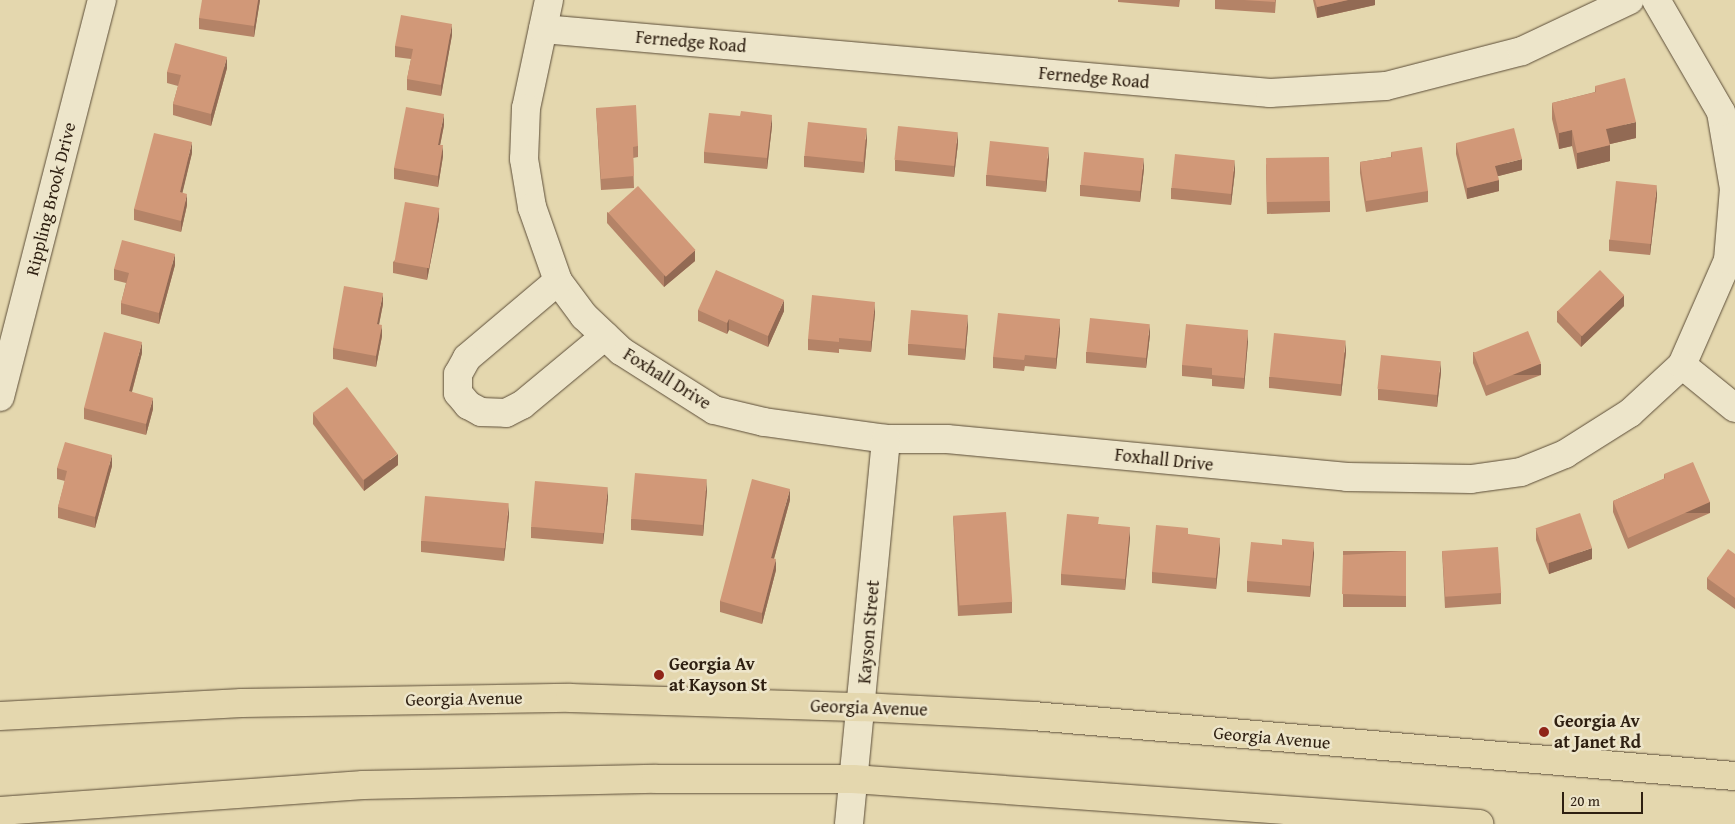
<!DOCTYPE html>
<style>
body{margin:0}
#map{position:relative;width:1735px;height:824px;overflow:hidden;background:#e4d7ae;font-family:"Gentium Book Plus",serif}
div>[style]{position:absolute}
.roads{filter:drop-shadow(0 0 1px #5c4d38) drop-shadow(0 0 1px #5c4d38)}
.minor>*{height:28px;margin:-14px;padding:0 14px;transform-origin:14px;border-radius:14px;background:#ede5ca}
.tertiary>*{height:28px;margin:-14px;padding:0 14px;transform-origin:14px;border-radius:14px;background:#ede5ca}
.primary>*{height:28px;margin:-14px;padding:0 14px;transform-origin:14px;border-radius:14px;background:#e4d7ae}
.wall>*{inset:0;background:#b48367;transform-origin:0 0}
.shaded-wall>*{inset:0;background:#926a54;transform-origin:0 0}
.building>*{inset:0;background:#d19878;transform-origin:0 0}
.dots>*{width:14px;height:14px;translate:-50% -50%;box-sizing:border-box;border:2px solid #ede5ca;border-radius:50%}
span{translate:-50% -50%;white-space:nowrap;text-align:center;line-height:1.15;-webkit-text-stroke:5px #ede5ca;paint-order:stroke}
.street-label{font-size:18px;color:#2e1f11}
.poi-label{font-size:18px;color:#2e1f11;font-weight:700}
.left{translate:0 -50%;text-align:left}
.scale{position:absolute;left:1562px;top:792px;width:81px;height:22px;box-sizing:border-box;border:2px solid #2e1f11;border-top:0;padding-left:6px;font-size:15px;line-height:18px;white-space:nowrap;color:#2e1f11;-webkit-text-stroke:4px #ede5ca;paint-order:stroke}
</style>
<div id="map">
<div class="roads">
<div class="minor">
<i style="left:549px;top:0;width:110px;rotate:102deg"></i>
<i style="left:526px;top:108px;width:51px;rotate:92.2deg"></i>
<i style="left:524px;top:159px;width:49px;rotate:80.5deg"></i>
<i style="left:532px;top:207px;width:78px;rotate:70.6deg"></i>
<i style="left:558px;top:281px;width:44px;rotate:53.4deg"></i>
<i style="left:584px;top:316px;width:51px;rotate:43.4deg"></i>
<i style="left:621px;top:351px;width:110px;rotate:32.4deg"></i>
<i style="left:714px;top:410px;width:51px;rotate:13.5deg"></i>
<i style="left:764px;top:422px;width:123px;rotate:7.9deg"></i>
<i style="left:886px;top:439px;width:61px"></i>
<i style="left:947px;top:439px;width:402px;rotate:5.4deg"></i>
<i style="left:1347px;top:477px;width:124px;rotate:0.9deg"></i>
<i style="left:1471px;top:479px;width:50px;rotate:-8deg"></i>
<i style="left:1521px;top:472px;width:48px;rotate:-22.2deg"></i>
<i style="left:1565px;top:454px;width:77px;rotate:-32.2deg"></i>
<i style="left:1630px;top:413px;width:71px;rotate:-42.7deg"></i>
<i style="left:1682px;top:365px;width:115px;rotate:-66.3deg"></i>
<i style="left:1728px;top:260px;width:71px;rotate:-85.2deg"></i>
<i style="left:1734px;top:189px;width:78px;rotate:-99.6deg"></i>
<i style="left:1721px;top:112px;width:129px;rotate:-120.1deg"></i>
<i style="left:543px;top:29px;width:730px;rotate:5.03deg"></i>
<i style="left:1270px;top:93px;width:116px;rotate:-3.5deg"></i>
<i style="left:1386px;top:86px;width:140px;rotate:-14.4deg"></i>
<i style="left:1522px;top:51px;width:119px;rotate:-25.3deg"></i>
<i style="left:558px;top:281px;width:119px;rotate:139.8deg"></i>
<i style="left:467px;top:358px;width:18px;rotate:119deg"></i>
<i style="left:458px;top:374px;width:19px;rotate:90deg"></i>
<i style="left:458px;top:393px;width:16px;rotate:50deg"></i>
<i style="left:468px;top:405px;width:15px;rotate:28deg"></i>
<i style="left:481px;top:412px;width:25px;rotate:2deg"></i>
<i style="left:506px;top:413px;width:18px;rotate:-27deg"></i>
<i style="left:522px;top:405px;width:108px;rotate:-39.7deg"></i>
<i style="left:1682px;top:365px;width:68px;rotate:39.1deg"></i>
<i style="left:849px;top:824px;width:387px;rotate:-84.5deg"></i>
</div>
<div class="tertiary">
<i style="left:0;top:397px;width:410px;rotate:-75.6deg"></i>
</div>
<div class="primary">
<i style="left:0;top:716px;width:242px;rotate:-3.1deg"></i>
<i style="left:242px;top:703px;width:328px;rotate:-0.9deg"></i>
<i style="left:570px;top:698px;width:292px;rotate:1.8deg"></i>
<i style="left:862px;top:707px;width:171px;rotate:3deg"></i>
<i style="left:1033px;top:716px;width:705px;rotate:4.89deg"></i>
<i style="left:0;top:811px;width:364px;rotate:-4.1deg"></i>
<i style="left:363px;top:785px;width:293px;rotate:-1.2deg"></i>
<i style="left:656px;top:779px;width:197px"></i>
<i style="left:853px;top:779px;width:628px;rotate:4.11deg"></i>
</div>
</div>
<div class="wall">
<i style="clip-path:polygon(260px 0,254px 37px,199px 29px,199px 18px)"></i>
<i style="clip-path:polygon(1118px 0,1180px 0,1179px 7px,1118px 2px)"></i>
<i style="clip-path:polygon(1215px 0,1276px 0,1275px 13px,1215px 9px)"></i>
<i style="clip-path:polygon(1313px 0,1375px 0,1375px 5px,1317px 18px)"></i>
<i style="clip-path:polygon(452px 35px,441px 96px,407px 90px,407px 79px,411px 59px,395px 57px,395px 46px)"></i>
<i style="clip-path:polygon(227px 68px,211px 126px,173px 115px,173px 104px,178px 86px,167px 83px,167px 72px)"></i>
<i style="clip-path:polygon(1595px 86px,1636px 138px,1610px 144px,1610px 161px,1577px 169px,1572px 146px,1559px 149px,1552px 119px,1552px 103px,1595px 92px)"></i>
<i style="clip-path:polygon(596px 108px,638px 146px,638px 157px,633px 158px,634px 188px,601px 190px)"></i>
<i style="clip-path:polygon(740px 116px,772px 126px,767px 169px,704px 163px,704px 152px)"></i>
<i style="clip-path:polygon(444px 125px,440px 145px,443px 156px,438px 187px,394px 179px,394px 168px)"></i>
<i style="clip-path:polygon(867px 139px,864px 173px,804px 167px,804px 156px)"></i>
<i style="clip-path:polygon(958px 143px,954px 177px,895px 171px,895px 160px)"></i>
<i style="clip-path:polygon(1456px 143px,1522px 170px,1498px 176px,1499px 191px,1467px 199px,1456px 154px)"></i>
<i style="clip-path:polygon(1391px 152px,1428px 191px,1428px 202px,1366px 212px,1360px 173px,1360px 162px,1391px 157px)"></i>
<i style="clip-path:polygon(192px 153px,182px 193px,187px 205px,181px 232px,134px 220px,134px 209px)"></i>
<i style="clip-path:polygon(1049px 158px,1046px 192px,986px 186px,986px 175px)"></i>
<i style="clip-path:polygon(1266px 164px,1330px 201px,1330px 212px,1267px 214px)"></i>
<i style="clip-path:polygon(1144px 169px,1140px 202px,1080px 196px,1080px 185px)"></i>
<i style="clip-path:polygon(1235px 171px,1231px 205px,1171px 199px,1171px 188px)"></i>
<i style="clip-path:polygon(1657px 196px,1650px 255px,1609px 251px,1609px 240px)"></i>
<i style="clip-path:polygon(607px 212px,695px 261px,664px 287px,607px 223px)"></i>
<i style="clip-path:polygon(439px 219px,427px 280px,393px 273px,393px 262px)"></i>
<i style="clip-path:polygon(175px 265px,159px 324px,121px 314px,121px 303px,126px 283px,114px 280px,114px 269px)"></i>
<i style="clip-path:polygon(383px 304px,379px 324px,382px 336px,376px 367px,333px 359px,333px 348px)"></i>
<i style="clip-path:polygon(1624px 306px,1581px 347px,1557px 322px,1557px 311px)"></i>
<i style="clip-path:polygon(698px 310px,784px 311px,768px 347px,729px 330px,727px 334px,698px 321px)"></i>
<i style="clip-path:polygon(875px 313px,871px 352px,839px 349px,839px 353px,808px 350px,808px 339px)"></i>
<i style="clip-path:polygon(968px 326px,965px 360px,908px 355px,908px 344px)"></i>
<i style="clip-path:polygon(1060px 330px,1056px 369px,1025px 366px,1024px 371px,993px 368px,993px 357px)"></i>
<i style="clip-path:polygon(1150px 335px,1146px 368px,1086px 363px,1086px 352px)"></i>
<i style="clip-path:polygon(1248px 341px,1244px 389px,1212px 386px,1212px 379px,1182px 376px,1182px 365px)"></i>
<i style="clip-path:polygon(1346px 352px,1341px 396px,1269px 388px,1269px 377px)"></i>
<i style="clip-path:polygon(1473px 352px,1541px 375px,1486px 396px,1473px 363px)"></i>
<i style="clip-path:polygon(142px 353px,132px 392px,153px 409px,146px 435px,84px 419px,84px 408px)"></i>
<i style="clip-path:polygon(1441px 372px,1437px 407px,1378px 400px,1378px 389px)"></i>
<i style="clip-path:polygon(313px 413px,398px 465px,364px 491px,313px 424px)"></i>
<i style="clip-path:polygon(112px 466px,95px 528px,58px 518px,58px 507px,65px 481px,57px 479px,57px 468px)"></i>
<i style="clip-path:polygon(1664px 474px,1710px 513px,1628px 549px,1613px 512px,1613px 501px,1664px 479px)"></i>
<i style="clip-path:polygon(707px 490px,703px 536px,631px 530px,631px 519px)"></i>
<i style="clip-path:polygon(608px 498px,603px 544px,531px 538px,531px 527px)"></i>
<i style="clip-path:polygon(790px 500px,774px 559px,776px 570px,762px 624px,720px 612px,720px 601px)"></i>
<i style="clip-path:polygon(509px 515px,504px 561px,421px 552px,421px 541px)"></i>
<i style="clip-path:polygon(953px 516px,1012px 602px,1012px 613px,958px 616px)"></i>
<i style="clip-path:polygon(1099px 524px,1130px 538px,1125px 590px,1061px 585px,1061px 574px)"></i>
<i style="clip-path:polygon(1536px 529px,1592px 559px,1549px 574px,1536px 540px)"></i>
<i style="clip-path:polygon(1188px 534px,1220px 549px,1216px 589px,1152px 583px,1152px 572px)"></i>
<i style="clip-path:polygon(1282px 545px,1314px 553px,1310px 597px,1247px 592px,1247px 581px)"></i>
<i style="left:1406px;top:551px;width:56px;height:63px;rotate:90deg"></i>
<i style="clip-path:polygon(1442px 551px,1501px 593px,1501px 604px,1445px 608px)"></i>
<i style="clip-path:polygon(1735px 554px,1735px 609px,1707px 589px,1707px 578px)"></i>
</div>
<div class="shaded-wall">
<i style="clip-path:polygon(258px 0,260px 0,254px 37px,254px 26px)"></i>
<i style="clip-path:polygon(1348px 0,1375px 0,1375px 5px,1317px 18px,1317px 7px)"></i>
<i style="clip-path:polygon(452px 24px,452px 35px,441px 96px,441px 85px)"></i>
<i style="clip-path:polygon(227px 57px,227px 68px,211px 126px,211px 114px)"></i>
<i style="clip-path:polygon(444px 114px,444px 125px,438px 156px,438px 145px)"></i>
<i style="clip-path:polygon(772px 115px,772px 126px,767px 169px,767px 158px)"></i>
<i style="clip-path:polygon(1636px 122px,1636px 138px,1606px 145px,1606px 129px)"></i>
<i style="clip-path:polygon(867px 128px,867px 139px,864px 173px,864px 162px)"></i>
<i style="clip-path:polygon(1572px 130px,1572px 146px,1559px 149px,1559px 133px)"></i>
<i style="clip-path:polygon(958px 132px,958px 143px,954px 177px,954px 166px)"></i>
<i style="clip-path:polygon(192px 142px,192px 153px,180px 203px,180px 192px)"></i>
<i style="clip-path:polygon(443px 145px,443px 156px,438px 187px,438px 176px)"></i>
<i style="clip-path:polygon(1610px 145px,1610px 161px,1577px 169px,1577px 153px)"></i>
<i style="clip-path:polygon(1049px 147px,1049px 158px,1046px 192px,1046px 181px)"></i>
<i style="clip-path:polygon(1144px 158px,1144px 169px,1140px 202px,1140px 191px)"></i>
<i style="clip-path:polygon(1522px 159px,1522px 170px,1495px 177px,1495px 166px)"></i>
<i style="clip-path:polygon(1235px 160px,1235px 171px,1231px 205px,1231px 194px)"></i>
<i style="clip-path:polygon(1499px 180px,1499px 191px,1467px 199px,1467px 188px)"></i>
<i style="clip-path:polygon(1657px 185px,1657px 196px,1650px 255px,1650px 244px)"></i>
<i style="clip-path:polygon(187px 194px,187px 205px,181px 232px,181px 221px)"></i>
<i style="clip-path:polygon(439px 208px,439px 219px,427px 280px,427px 269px)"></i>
<i style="clip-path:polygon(695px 250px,695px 261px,664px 287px,664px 276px)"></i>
<i style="clip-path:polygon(175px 254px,175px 265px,159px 324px,159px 313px)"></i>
<i style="clip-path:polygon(383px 293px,383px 304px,377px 335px,377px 324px)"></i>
<i style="clip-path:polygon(1624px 295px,1624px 306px,1581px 347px,1581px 336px)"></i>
<i style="clip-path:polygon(784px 300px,784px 311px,768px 347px,768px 336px)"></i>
<i style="clip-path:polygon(875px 302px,875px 313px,871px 352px,871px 341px)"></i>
<i style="clip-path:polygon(968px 315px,968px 326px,965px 360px,965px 349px)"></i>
<i style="clip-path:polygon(729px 319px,729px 330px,727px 334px,727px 323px)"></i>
<i style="clip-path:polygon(1060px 319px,1060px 330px,1056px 369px,1056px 358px)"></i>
<i style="clip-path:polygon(1150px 324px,1150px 335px,1146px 368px,1146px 357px)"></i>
<i style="clip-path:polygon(382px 325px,382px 336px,376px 367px,376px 356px)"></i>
<i style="clip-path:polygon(1248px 330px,1248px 341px,1244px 389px,1244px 378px)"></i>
<i style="clip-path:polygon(1346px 341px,1346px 352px,1341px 396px,1341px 385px)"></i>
<i style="clip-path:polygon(142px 342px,142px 353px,129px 402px,129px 391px)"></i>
<i style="clip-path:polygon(1441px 361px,1441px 372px,1437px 407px,1437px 396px)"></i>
<i style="left:1541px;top:364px;width:11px;height:59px;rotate:90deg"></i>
<i style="clip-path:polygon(153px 398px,153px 409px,146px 435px,146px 424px)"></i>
<i style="clip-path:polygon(398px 454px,398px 465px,364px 491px,364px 480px)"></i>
<i style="clip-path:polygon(112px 455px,112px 466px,95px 528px,95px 517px)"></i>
<i style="clip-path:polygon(707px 479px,707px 490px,703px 536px,703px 525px)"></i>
<i style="clip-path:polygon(608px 487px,608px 498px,603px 544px,603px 533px)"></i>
<i style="clip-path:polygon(790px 489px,790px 500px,771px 569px,771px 558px)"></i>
<i style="left:1710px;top:502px;width:11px;height:90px;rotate:90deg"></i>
<i style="clip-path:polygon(509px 504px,509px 515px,504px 561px,504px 550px)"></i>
<i style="clip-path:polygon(1130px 527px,1130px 538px,1125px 590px,1125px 579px)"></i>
<i style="clip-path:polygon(1220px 538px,1220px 549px,1216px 589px,1216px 578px)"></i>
<i style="clip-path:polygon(1314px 542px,1314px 553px,1310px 597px,1310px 586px)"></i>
<i style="clip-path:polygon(1592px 548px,1592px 559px,1549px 574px,1549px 563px)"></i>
<i style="clip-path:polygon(776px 559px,776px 570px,762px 624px,762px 613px)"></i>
</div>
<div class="building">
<i style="clip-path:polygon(202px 0,258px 0,254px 26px,199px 18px)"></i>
<i style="clip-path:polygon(1244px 0,1275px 0,1275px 2px)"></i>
<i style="clip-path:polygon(1315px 0,1348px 0,1317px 7px)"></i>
<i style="clip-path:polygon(401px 15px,452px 24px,441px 85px,407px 79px,413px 49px,395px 46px)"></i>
<i style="clip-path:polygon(175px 43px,227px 57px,211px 114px,173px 104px,181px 75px,167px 72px)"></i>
<i style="clip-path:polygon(1625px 78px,1636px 122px,1606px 129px,1610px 145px,1577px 153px,1572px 130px,1559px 133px,1552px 103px,1596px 92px,1595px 86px)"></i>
<i style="clip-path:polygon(636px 105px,638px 146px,633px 147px,634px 176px,601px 179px,596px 108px)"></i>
<i style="clip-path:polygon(406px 107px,444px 114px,438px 145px,443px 145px,438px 176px,394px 168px)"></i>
<i style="clip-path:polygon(741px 111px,772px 115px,767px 158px,704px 152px,709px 113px,740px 116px)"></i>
<i style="left:808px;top:122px;width:59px;height:34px;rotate:6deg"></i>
<i style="left:898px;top:126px;width:60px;height:34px;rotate:6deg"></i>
<i style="clip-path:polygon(1514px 128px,1522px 159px,1495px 166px,1499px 180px,1467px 188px,1456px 143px)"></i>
<i style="clip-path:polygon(154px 133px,192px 142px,180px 192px,187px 194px,181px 221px,134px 209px)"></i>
<i style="left:990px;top:141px;width:59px;height:34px;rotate:6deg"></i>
<i style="clip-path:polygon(1422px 147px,1428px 191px,1366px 201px,1360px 162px,1392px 157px,1391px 152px)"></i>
<i style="left:1084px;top:152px;width:60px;height:33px;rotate:6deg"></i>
<i style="left:1175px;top:154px;width:60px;height:34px;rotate:6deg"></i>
<i style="left:1329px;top:157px;width:44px;height:63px;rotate:89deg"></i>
<i style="left:1616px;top:181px;width:41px;height:59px;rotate:6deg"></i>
<i style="left:638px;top:186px;width:86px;height:40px;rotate:48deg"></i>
<i style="left:405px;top:202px;width:35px;height:61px;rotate:10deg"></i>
<i style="clip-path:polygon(122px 240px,175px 254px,159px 313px,121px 303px,129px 273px,114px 269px)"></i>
<i style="clip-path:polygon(716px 270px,784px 300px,768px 336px,729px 319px,727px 323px,698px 310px)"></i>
<i style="left:1600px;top:270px;width:35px;height:59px;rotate:46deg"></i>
<i style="clip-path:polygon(344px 286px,383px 293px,377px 324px,382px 325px,376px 356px,333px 348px)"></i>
<i style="clip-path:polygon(812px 295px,875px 302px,871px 341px,839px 338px,839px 342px,808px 339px)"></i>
<i style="left:911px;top:310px;width:57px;height:34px;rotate:5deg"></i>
<i style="clip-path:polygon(998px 313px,1060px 319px,1056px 358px,1025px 355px,1024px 360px,993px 357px)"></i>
<i style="left:1090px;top:318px;width:60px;height:34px;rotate:6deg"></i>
<i style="clip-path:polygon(1186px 324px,1248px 330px,1244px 378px,1212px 375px,1212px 368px,1182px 365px)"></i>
<i style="left:1528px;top:331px;width:35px;height:59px;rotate:68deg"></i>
<i style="clip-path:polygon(104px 332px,142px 342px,129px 391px,153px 398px,146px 424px,84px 408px)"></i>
<i style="left:1274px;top:333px;width:72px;height:44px;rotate:6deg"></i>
<i style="left:1381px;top:355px;width:60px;height:34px;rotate:6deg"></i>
<i style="left:347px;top:387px;width:84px;height:43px;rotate:53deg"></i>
<i style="clip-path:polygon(65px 442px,112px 455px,95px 517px,58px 507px,67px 471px,57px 468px)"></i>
<i style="clip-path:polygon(1693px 462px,1710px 502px,1628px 538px,1613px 501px,1665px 478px,1664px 474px)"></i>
<i style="left:635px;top:473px;width:72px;height:46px;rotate:5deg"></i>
<i style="clip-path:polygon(752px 479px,790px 489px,771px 558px,776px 559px,762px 613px,720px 601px)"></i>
<i style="left:535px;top:481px;width:73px;height:46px;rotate:5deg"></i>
<i style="left:425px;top:496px;width:84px;height:45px;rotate:5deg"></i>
<i style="left:1006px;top:512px;width:90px;height:53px;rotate:86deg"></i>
<i style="left:1580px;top:513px;width:37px;height:47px;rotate:71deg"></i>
<i style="clip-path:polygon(1067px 514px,1099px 517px,1098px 524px,1130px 527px,1125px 579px,1061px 574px)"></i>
<i style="clip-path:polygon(1156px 525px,1188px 528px,1188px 534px,1220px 538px,1216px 578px,1152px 572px)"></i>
<i style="clip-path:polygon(1282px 539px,1314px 542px,1310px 586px,1247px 581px,1251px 542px,1282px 545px)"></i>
<i style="left:1498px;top:547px;width:46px;height:56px;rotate:86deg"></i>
<i style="clip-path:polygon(1728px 549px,1735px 554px,1735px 598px,1707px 578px)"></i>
<i style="clip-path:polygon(1406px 551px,1406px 596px,1342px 594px,1343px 555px)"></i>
</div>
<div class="dots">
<i style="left:659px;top:675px;background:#8f2418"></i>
<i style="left:1544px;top:732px;background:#8f2418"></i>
</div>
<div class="street-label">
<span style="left:691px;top:42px;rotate:5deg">Fernedge Road</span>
<span style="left:1094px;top:78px;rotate:5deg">Fernedge Road</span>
<span style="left:51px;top:199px;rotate:-76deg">Rippling Brook Drive</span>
<span style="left:667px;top:379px;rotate:32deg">Foxhall Drive</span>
<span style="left:1164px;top:460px;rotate:6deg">Foxhall Drive</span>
<span style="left:869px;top:632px;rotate:-85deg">Kayson Street</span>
<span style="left:464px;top:699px;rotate:-1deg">Georgia Avenue</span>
<span style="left:869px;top:708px;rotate:2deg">Georgia Avenue</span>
<span style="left:1272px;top:738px;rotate:5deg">Georgia Avenue</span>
</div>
<div class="poi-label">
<span class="left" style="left:669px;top:675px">Georgia Av<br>at Kayson St</span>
<span class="left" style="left:1554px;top:732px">Georgia Av<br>at Janet Rd</span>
</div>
<div class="scale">20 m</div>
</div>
